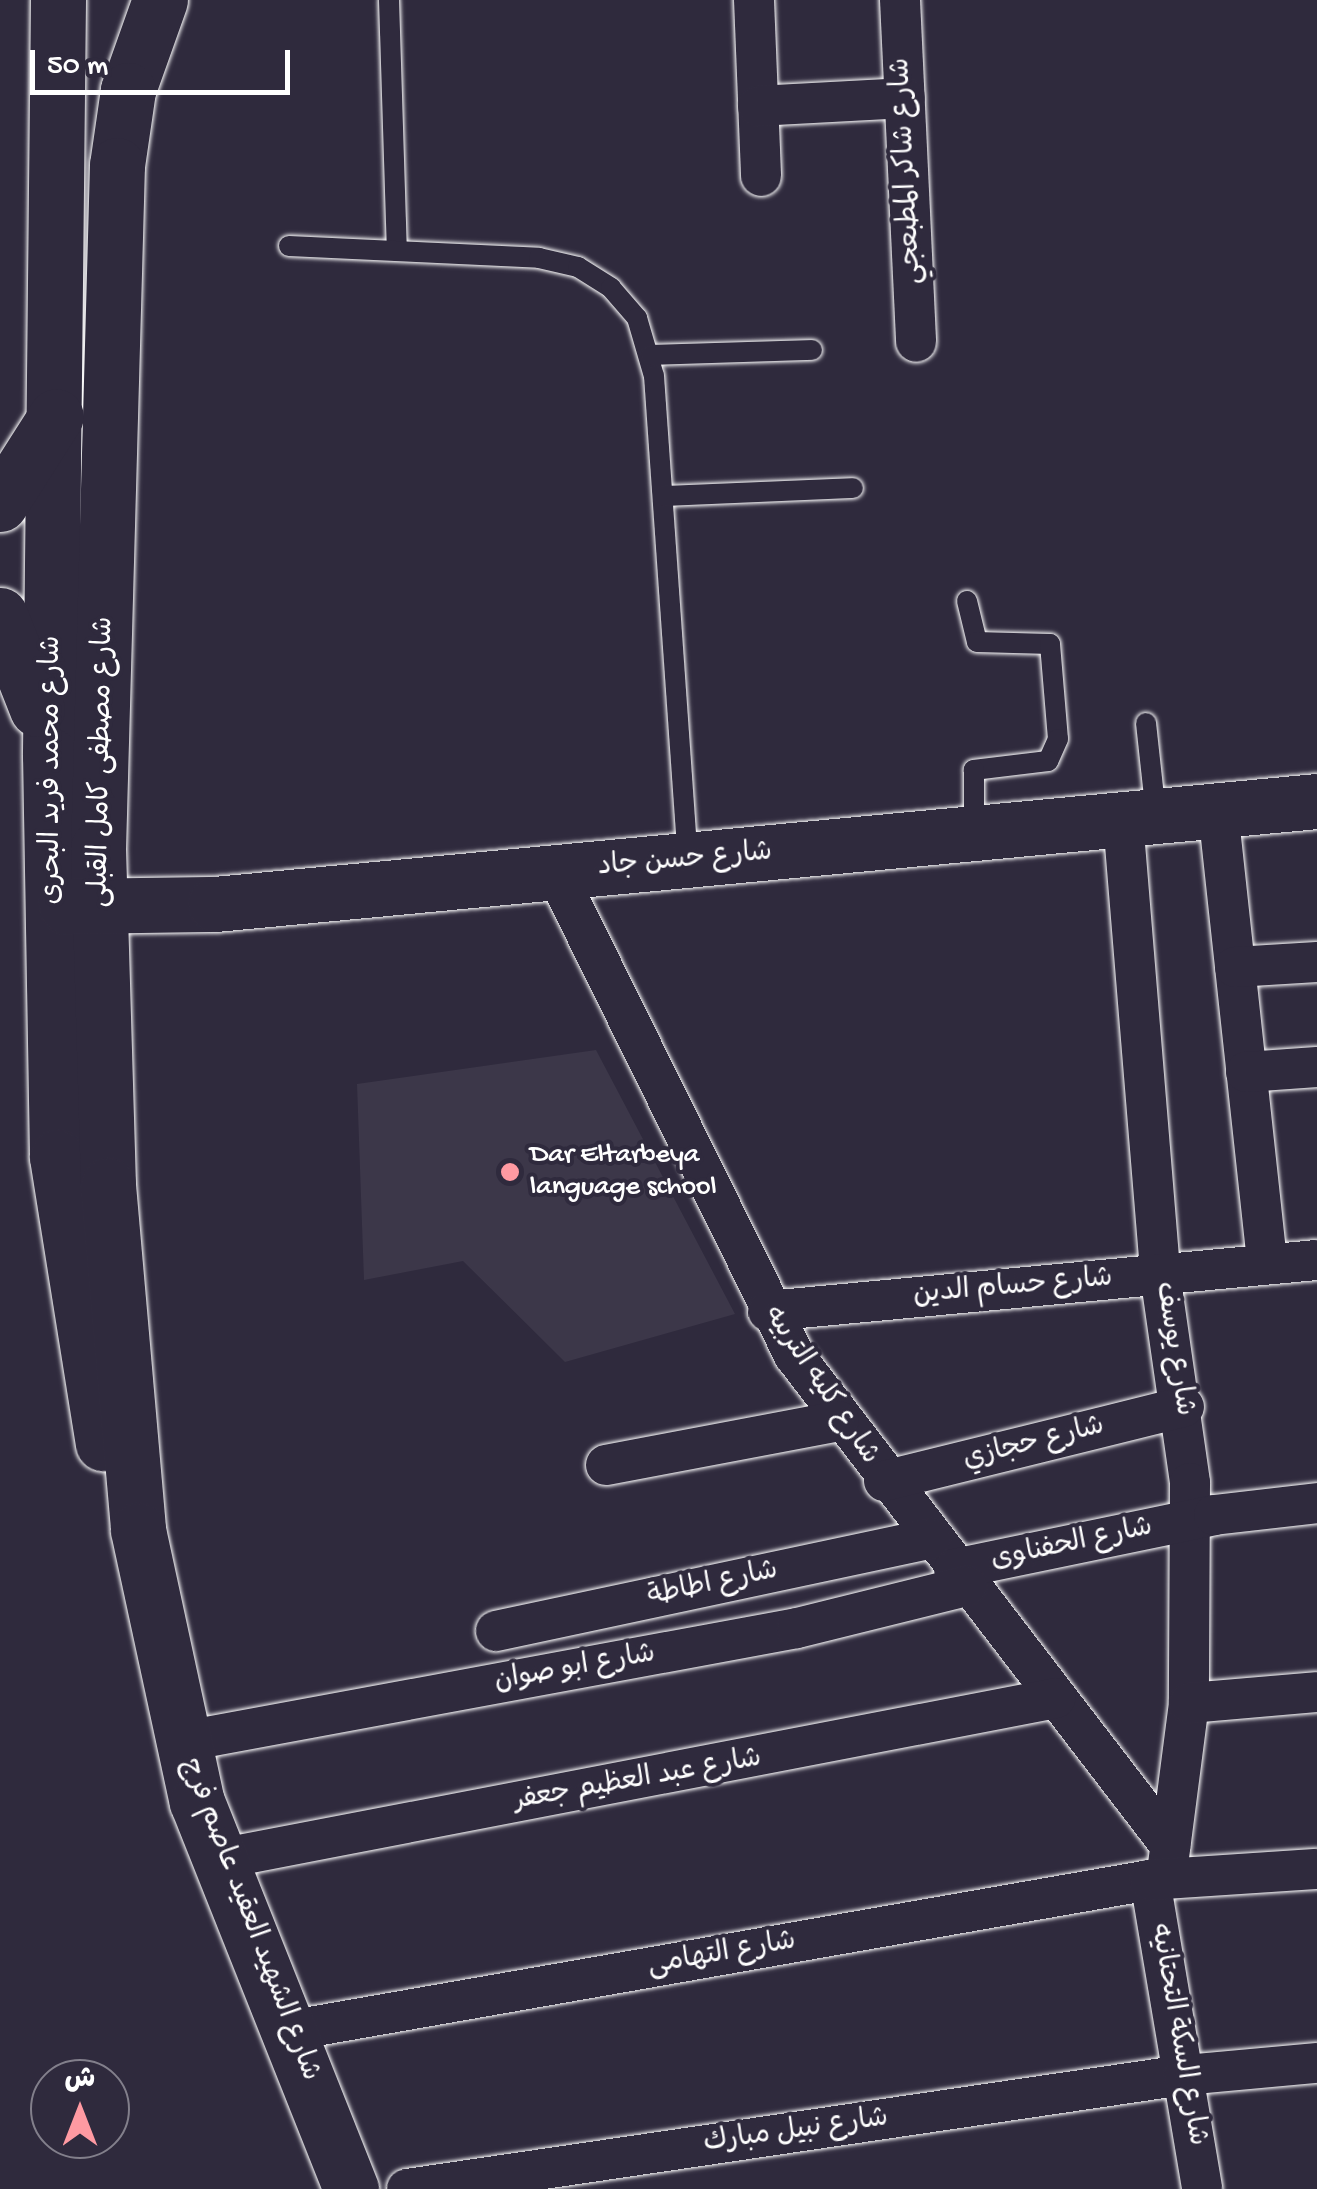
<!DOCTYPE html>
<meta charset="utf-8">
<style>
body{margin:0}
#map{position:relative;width:1317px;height:2189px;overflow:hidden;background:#2f2a3d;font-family:"Gochi Hand","Playpen Sans Arabic",sans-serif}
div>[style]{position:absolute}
.built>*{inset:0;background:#3c3749}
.roads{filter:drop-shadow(0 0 2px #fff) drop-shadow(0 0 2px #fff)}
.lane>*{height:20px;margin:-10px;padding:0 10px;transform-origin:10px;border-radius:10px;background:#2f2a3d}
.street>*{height:40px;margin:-20px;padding:0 20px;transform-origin:20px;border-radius:20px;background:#2f2a3d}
.secondary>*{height:55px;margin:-27.5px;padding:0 27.5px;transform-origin:27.5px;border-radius:27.5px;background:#2f2a3d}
.dots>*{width:28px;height:28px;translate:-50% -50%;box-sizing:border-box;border:5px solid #2f2a3d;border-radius:50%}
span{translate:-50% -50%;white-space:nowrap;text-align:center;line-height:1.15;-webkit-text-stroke:8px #2f2a3d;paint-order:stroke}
.street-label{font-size:28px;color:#fff}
.poi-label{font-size:28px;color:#fff}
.left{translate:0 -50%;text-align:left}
.north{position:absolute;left:30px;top:2059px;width:100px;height:100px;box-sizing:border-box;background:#2f2a3d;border:2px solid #827f8b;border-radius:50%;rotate:0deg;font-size:28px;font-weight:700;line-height:40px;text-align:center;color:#fff}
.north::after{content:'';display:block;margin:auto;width:35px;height:45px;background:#ff9aa2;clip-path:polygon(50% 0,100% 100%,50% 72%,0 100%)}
.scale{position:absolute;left:30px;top:50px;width:260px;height:45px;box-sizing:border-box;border:5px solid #fff;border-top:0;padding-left:12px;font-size:30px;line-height:35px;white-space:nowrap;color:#fff;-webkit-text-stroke:8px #2f2a3d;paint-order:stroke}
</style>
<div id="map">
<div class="built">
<i style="clip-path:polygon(596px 1050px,735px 1314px,565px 1362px,463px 1261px,364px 1280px,357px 1084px)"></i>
</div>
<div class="roads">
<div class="lane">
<i style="left:389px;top:0;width:251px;rotate:88.2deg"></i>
<i style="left:289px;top:246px;width:250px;rotate:2.7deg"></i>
<i style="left:539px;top:258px;width:40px;rotate:13deg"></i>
<i style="left:578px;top:267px;width:39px;rotate:32deg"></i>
<i style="left:611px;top:288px;width:40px;rotate:49deg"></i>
<i style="left:637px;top:318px;width:60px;rotate:73.7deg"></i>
<i style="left:654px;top:376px;width:484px;rotate:86deg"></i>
<i style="left:651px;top:355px;width:161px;rotate:-1.8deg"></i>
<i style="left:663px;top:496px;width:190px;rotate:-2.4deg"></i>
<i style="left:967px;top:601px;width:42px;rotate:76.3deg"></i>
<i style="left:977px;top:642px;width:73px;rotate:1.6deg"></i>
<i style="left:1050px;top:644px;width:95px;rotate:85.2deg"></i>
<i style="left:1058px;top:739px;width:24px;rotate:114deg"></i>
<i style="left:1048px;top:761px;width:75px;rotate:173.1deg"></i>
<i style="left:974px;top:770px;width:61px;rotate:90deg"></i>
<i style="left:1146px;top:723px;width:93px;rotate:83.8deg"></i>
</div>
<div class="street">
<i style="left:754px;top:0;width:176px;rotate:87.7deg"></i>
<i style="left:900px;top:0;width:342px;rotate:87.3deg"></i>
<i style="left:758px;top:106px;width:147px;rotate:-3.1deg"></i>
<i style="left:1218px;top:810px;width:456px;rotate:83.8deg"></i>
<i style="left:1123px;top:820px;width:456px;rotate:85.3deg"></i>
<i style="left:1160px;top:1274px;width:211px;rotate:81.8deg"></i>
<i style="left:1190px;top:1483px;width:220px;rotate:90.3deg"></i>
<i style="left:1189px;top:1703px;width:177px;rotate:97.4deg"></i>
<i style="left:556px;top:873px;width:538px;rotate:63.72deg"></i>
<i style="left:794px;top:1355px;width:618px;rotate:52.5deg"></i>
<i style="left:1235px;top:967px;width:82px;rotate:-3.5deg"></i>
<i style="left:1246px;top:1072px;width:71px;rotate:-4deg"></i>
<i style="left:768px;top:1311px;width:551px;rotate:-5.31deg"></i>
<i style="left:606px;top:1465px;width:237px;rotate:-10.7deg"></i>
<i style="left:884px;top:1481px;width:309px;rotate:-13.9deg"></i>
<i style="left:954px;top:1569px;width:266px;rotate:-11.7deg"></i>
<i style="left:1214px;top:1515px;width:104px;rotate:-6.6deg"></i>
<i style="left:496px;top:1631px;width:444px;rotate:-12deg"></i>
<i style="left:1189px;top:1703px;width:128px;rotate:-4.9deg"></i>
<i style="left:180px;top:1742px;width:627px;rotate:-10.47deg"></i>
<i style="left:797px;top:1628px;width:175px;rotate:-13.9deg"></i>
<i style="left:219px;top:1859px;width:852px;rotate:-10.89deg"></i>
<i style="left:1150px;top:1880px;width:313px;rotate:80.4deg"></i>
<i style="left:293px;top:2030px;width:870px;rotate:-9.93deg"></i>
<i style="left:1150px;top:1880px;width:167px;rotate:-3.8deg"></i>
<i style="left:407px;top:2189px;width:785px;rotate:-8.35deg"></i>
<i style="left:1184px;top:2075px;width:134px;rotate:-5.2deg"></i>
</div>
<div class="secondary">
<i style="left:58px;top:0;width:755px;rotate:90.61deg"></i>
<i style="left:50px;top:755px;width:402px;rotate:89deg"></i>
<i style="left:57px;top:1157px;width:290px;rotate:80.9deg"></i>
<i style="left:160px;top:0;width:96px;rotate:109.6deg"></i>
<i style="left:128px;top:90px;width:76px;rotate:98.3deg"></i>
<i style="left:117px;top:165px;width:683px;rotate:91.59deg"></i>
<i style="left:98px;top:848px;width:337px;rotate:88.3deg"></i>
<i style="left:108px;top:1185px;width:346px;rotate:85deg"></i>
<i style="left:138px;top:1530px;width:278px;rotate:77.8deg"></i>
<i style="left:197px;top:1802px;width:417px;rotate:68.3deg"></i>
<i style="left:0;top:504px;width:104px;rotate:-57.5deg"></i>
<i style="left:0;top:615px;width:101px;rotate:68.5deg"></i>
<i style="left:66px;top:906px;width:149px;rotate:-0.8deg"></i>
<i style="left:215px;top:904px;width:1107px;rotate:-5.34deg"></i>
</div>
</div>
<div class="dots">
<i style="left:510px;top:1172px;background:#ff9aa2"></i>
</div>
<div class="street-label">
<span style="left:908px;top:171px;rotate:-93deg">شارع شاكر المطبعجي</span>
<span style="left:103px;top:762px;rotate:-89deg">شارع مصطفى كامل القبلى</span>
<span style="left:53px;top:770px;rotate:-90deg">شارع محمد فريد البحرى</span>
<span style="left:685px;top:861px;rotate:-5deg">شارع حسن جاد</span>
<span style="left:1013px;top:1288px;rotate:-5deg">شارع حسام الدين</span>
<span style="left:1173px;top:1349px;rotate:81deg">شارع يوسف</span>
<span style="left:820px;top:1386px;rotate:56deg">شارع كليه التربيه</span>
<span style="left:1034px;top:1444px;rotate:-14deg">شارع حجازي</span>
<span style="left:1072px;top:1545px;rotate:-12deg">شارع الحفناوى</span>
<span style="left:713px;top:1585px;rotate:-12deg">شارع اطاطة</span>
<span style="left:575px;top:1669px;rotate:-10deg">شارع ابو صوان</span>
<span style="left:638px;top:1781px;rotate:-10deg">شارع عبد العظيم جعفر</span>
<span style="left:249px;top:1920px;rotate:69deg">شارع الشهيد العقيد عاصم فرج</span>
<span style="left:722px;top:1955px;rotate:-10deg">شارع التهامى</span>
<span style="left:1177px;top:2035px;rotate:80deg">شارع السكة التحتانيه</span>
<span style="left:796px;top:2132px;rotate:-8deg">شارع نبيل مبارك</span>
</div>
<div class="poi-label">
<span class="left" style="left:530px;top:1172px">Dar Eltarbeya<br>language school</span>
</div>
<div class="north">ش</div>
<div class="scale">50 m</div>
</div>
